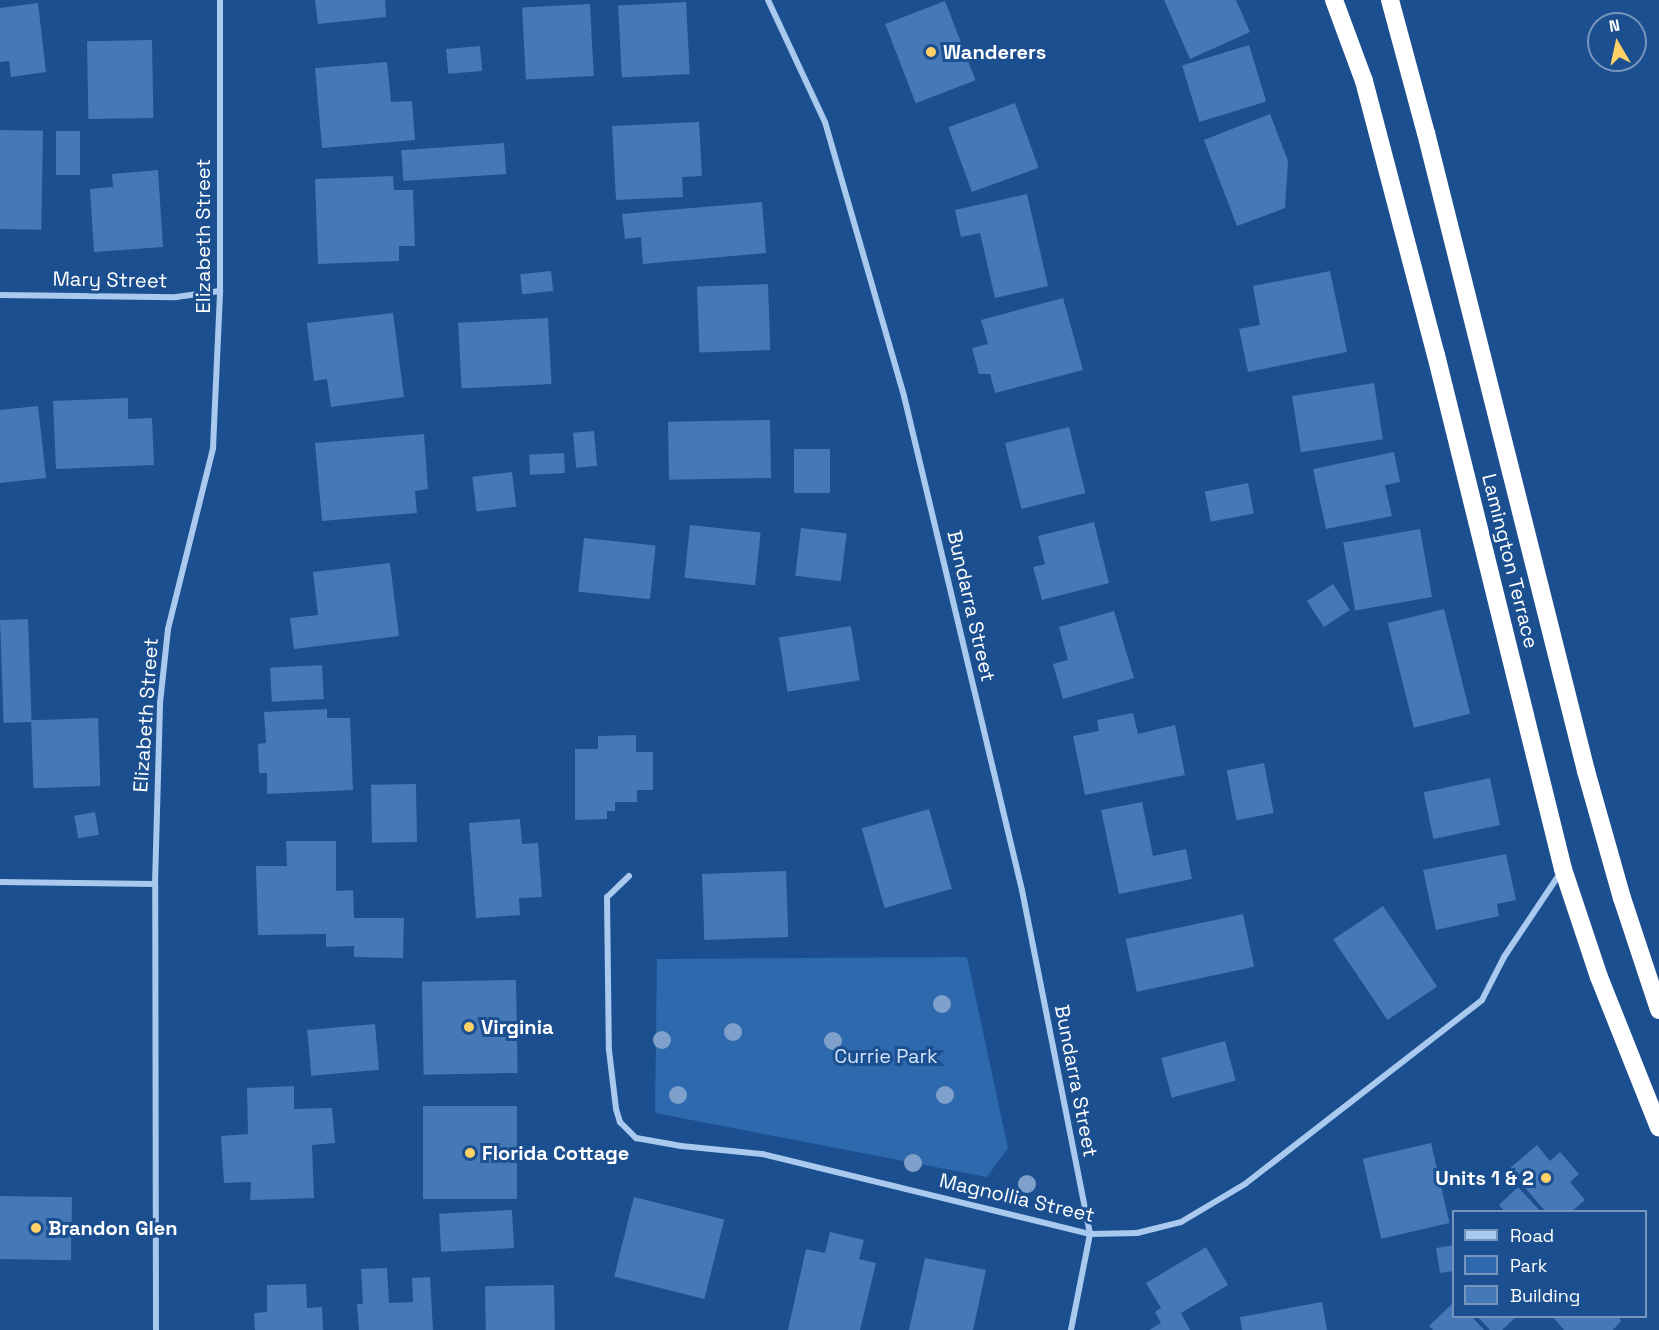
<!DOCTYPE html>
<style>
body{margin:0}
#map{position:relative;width:1659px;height:1330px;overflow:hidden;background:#1b4f8f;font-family:"Space Grotesk",sans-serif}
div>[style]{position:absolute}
.green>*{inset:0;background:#2e69ad}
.building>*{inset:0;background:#4478b7;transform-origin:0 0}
.street>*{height:6px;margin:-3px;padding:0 3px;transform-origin:3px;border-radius:3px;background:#a9c9ee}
.highway>*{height:18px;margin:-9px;padding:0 9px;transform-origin:9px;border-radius:9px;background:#fff}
.trees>*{width:18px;height:18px;margin:-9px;border-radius:50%;background:#7ea0ca}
.dots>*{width:16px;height:16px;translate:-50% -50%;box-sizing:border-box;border:3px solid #1b4f8f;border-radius:50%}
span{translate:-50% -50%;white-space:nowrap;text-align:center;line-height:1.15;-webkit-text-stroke:6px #1b4f8f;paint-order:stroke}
.poi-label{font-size:20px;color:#fff;font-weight:700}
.left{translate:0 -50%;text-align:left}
.right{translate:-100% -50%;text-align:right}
.street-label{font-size:20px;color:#fff}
.park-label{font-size:20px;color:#cfe3fa}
.legend{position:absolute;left:1452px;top:1210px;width:195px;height:108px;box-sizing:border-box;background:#1b4f8f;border:2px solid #7695bc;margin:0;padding:8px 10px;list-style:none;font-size:18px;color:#fff}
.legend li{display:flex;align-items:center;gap:12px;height:30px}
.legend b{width:30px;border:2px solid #7695bc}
.north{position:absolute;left:1587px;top:12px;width:60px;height:60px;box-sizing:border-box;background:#1b4f8f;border:2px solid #7695bc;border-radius:50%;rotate:351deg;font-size:16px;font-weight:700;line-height:24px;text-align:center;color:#fff}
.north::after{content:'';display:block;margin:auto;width:21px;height:27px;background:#ffd166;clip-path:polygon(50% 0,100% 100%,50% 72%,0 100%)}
</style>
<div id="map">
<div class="green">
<i style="clip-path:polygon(967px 957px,1008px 1148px,987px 1177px,655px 1113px,657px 959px)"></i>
</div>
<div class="building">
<i style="clip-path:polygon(315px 0,385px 0,386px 17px,318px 24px)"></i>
<i style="clip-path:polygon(1164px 0,1236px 0,1250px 32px,1190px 59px)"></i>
<i style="left:945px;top:1px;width:85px;height:64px;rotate:69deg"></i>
<i style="left:686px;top:2px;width:72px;height:68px;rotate:87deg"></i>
<i style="clip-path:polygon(38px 3px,46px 72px,11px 77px,9px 61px,0 62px,0 8px)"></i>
<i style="left:590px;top:4px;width:72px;height:68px;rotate:87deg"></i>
<i style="left:152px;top:40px;width:78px;height:65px;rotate:89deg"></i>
<i style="left:1249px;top:45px;width:59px;height:70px;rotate:73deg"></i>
<i style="left:480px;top:46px;width:25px;height:34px;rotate:85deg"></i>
<i style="clip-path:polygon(387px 62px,391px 102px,412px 101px,415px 140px,322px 148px,315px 68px)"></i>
<i style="left:1015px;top:103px;width:69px;height:71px;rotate:70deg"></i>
<i style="clip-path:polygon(1270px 114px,1288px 161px,1285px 208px,1237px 226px,1204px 140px)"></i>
<i style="clip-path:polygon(699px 122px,702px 176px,682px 177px,683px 197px,616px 200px,612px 126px)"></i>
<i style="left:0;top:130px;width:43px;height:99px;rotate:1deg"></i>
<i style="left:56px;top:131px;width:24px;height:44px"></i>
<i style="left:504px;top:143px;width:31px;height:103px;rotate:86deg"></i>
<i style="clip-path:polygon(158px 170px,163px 247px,94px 252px,90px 189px,113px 187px,112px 174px)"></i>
<i style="clip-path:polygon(393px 176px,394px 190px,413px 190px,415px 246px,399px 246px,399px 261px,318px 264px,315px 179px)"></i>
<i style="clip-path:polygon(1027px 194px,1048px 286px,995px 298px,980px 233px,961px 237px,955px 210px)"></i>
<i style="clip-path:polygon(762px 202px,766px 253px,643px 264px,641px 237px,625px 239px,622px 214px)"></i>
<i style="left:551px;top:271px;width:20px;height:31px;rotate:84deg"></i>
<i style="clip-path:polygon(1330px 271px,1347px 352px,1248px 372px,1239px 329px,1260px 325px,1253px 286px)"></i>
<i style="left:768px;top:284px;width:66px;height:71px;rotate:88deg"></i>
<i style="clip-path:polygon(1063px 298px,1083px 370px,995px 393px,990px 374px,979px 374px,972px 348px,988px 344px,981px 320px)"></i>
<i style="clip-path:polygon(393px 313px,404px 397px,331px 407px,327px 379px,314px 381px,307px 323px)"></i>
<i style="left:548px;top:318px;width:66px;height:90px;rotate:87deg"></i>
<i style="left:1374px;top:383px;width:57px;height:83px;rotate:81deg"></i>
<i style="clip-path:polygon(128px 398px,128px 419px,152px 418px,154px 465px,56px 469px,53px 401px)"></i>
<i style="clip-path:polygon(38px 406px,46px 478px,0 483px,0 410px)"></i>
<i style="left:770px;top:420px;width:58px;height:102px;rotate:89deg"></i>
<i style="left:1069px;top:427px;width:68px;height:66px;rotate:76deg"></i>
<i style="left:594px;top:431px;width:35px;height:21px;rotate:85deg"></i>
<i style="clip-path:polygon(424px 434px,428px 489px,415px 491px,417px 513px,322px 521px,315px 443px)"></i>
<i style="left:794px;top:449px;width:36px;height:44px"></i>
<i style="clip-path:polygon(1394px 452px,1400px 482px,1385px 485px,1392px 516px,1326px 529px,1313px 469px)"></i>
<i style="left:564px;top:453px;width:20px;height:35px;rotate:87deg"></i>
<i style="left:512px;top:472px;width:35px;height:40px;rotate:83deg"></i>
<i style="left:1248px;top:483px;width:31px;height:44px;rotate:79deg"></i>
<i style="clip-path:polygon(1094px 522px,1109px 583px,1042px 600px,1033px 567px,1045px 564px,1038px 536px)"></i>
<i style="left:690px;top:525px;width:71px;height:53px;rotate:6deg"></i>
<i style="left:801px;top:528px;width:46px;height:48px;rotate:7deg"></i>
<i style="left:1420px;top:529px;width:69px;height:78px;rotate:80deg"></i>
<i style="left:584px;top:538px;width:72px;height:54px;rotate:6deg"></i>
<i style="clip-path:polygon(390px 563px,399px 636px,294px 649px,290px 618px,318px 615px,313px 572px)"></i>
<i style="left:1333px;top:584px;width:31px;height:31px;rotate:57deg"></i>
<i style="left:1444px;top:609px;width:108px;height:58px;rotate:76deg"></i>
<i style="clip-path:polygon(1114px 611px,1134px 678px,1063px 699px,1053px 664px,1068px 660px,1059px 627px)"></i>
<i style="left:28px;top:619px;width:103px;height:28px;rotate:88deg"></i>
<i style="left:851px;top:626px;width:55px;height:73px;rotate:81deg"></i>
<i style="left:322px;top:665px;width:34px;height:52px;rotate:87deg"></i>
<i style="clip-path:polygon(327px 709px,327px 718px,350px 718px,353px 790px,267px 794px,267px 773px,259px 773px,258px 744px,266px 743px,264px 712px)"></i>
<i style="clip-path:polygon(1133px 713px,1138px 734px,1175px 725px,1185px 775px,1085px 795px,1073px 736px,1099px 731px,1097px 720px)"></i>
<i style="left:98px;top:718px;width:68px;height:67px;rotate:88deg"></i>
<i style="clip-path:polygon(636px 735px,636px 752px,653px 752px,653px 790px,637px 790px,637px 802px,615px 802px,615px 811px,607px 811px,607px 819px,575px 820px,575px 749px,598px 749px,598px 736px)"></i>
<i style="left:1264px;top:763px;width:51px;height:38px;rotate:79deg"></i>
<i style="left:1490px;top:778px;width:48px;height:68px;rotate:78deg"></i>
<i style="left:416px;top:784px;width:58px;height:45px;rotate:89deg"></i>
<i style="clip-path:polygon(1142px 802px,1153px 856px,1186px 849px,1192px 879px,1119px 894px,1101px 810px)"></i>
<i style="left:929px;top:809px;width:83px;height:70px;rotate:74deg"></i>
<i style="left:95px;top:812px;width:23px;height:21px;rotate:80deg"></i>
<i style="clip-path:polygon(520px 819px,522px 844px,538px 843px,542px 897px,519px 898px,520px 915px,476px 918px,469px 823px)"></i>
<i style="clip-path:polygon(286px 841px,336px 841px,336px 891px,353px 890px,354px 918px,404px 918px,403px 958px,354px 957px,354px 946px,326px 947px,326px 934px,258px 935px,256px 866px,287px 866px)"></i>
<i style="clip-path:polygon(1506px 854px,1516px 900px,1497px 904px,1499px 916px,1436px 930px,1423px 870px)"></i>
<i style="left:786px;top:871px;width:66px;height:84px;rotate:88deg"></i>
<i style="left:1383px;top:906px;width:97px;height:60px;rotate:56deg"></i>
<i style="left:1243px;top:914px;width:54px;height:120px;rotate:78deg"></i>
<i style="left:516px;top:980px;width:93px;height:94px;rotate:89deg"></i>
<i style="left:375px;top:1024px;width:46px;height:68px;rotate:85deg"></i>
<i style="left:1225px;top:1041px;width:41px;height:66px;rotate:75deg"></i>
<i style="clip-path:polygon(294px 1086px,294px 1109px,332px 1108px,335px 1143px,312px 1145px,314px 1198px,250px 1200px,251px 1182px,224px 1183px,221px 1136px,248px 1134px,247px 1088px)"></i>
<i style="left:517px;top:1106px;width:93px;height:94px;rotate:90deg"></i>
<i style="left:1431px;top:1143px;width:82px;height:70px;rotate:77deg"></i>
<i style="clip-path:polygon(1537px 1145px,1550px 1161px,1560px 1152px,1579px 1174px,1570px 1182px,1585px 1200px,1571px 1212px,1546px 1212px,1509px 1169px)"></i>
<i style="clip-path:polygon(1518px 1187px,1541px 1212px,1505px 1212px,1499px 1205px)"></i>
<i style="left:0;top:1196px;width:72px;height:63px;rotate:1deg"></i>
<i style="left:634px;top:1197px;width:93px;height:82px;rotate:14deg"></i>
<i style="left:512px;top:1210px;width:38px;height:73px;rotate:87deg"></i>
<i style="clip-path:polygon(830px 1232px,864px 1240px,859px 1259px,876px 1263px,860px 1330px,788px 1330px,806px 1249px,825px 1253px)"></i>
<i style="clip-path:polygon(1454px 1245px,1454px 1271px,1440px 1273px,1436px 1248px)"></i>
<i style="clip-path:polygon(1206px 1247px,1228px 1285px,1181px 1313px,1190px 1330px,1149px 1330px,1161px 1323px,1155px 1312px,1161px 1308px,1146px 1283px)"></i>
<i style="clip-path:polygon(925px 1258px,986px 1270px,973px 1330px,909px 1330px)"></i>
<i style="clip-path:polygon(387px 1268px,389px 1303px,413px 1302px,412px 1278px,430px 1277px,433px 1330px,359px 1330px,357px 1304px,363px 1304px,361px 1269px)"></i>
<i style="clip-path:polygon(306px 1284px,307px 1308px,322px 1307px,323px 1330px,255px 1330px,254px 1313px,267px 1312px,267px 1285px)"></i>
<i style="left:554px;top:1285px;width:45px;height:69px;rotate:89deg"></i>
<i style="clip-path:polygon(1322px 1302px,1327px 1330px,1242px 1330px,1240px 1317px)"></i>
<i style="clip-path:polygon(1454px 1302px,1454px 1316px,1471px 1316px,1484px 1330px,1433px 1330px,1429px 1326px)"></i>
<i style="clip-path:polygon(1477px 1316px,1513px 1316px,1515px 1318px,1502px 1330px,1490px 1330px)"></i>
<i style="clip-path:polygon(1552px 1316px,1618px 1316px,1621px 1321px,1613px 1330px,1564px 1330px)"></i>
</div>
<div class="street">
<i style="left:768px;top:0;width:135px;rotate:65deg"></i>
<i style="left:825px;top:122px;width:285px;rotate:73.9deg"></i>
<i style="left:904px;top:396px;width:508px;rotate:76.57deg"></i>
<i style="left:1022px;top:890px;width:351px;rotate:78.8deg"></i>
<i style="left:1090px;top:1234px;width:98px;rotate:101.2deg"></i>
<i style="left:0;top:295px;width:176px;rotate:0.7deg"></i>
<i style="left:176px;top:297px;width:44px;rotate:-7.8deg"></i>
<i style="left:629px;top:876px;width:30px;rotate:136deg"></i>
<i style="left:607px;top:897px;width:153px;rotate:89.3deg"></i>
<i style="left:609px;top:1050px;width:59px;rotate:83.2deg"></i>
<i style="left:616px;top:1109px;width:14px;rotate:73deg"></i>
<i style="left:620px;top:1122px;width:23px;rotate:45deg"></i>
<i style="left:636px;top:1138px;width:46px;rotate:10.1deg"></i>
<i style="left:681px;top:1146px;width:81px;rotate:5.6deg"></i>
<i style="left:762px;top:1154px;width:338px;rotate:13.7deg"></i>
<i style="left:1090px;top:1234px;width:47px;rotate:-1.2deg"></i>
<i style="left:1137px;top:1233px;width:45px;rotate:-14deg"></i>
<i style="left:1181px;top:1222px;width:74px;rotate:-30.7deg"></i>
<i style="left:1245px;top:1184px;width:300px;rotate:-37.8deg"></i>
<i style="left:1482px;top:1000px;width:48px;rotate:-62.9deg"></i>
<i style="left:1504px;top:957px;width:102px;rotate:-56.2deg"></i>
<i style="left:0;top:882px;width:155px;rotate:0.7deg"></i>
<i style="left:156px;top:1330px;width:446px;rotate:-90.1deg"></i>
<i style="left:155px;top:884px;width:181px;rotate:-88.4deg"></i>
<i style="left:160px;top:703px;width:74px;rotate:-83.8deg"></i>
<i style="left:168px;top:629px;width:187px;rotate:-76deg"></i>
<i style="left:213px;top:448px;width:157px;rotate:-87.4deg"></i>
<i style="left:220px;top:291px;width:291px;rotate:-90deg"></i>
</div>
<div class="highway">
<i style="left:1334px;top:0;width:86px;rotate:69.7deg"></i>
<i style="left:1364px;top:81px;width:283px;rotate:75.3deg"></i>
<i style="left:1436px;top:355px;width:529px;rotate:76.12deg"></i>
<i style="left:1563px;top:869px;width:114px;rotate:71.6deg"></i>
<i style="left:1599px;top:977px;width:162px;rotate:68.3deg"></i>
<i style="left:1390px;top:0;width:138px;rotate:74.9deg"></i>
<i style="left:1426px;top:133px;width:658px;rotate:75.92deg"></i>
<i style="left:1586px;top:771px;width:132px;rotate:74.2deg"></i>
<i style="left:1622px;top:898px;width:118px;rotate:71.7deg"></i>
</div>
<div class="trees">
<i style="left:942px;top:1004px"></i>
<i style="left:733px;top:1032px"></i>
<i style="left:662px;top:1040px"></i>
<i style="left:833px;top:1041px"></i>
<i style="left:678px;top:1095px"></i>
<i style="left:945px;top:1095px"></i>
<i style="left:913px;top:1163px"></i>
<i style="left:1027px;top:1184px"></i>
</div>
<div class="dots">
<i style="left:931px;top:52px;background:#ffd166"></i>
<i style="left:469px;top:1027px;background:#ffd166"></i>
<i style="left:470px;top:1153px;background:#ffd166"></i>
<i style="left:1546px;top:1178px;background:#ffd166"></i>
<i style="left:36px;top:1228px;background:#ffd166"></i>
</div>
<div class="poi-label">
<span class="left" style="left:943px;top:52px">Wanderers</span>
<span class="left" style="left:481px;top:1027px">Virginia</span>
<span class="left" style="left:482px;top:1153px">Florida Cottage</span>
<span class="right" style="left:1534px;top:1178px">Units 1 &amp; 2</span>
<span class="left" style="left:48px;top:1228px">Brandon Glen</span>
</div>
<div class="street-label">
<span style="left:203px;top:236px;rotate:-90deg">Elizabeth Street</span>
<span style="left:110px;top:280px;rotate:1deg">Mary Street</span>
<span style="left:1510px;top:561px;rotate:76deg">Lamington Terrace</span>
<span style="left:971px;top:606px;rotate:77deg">Bundarra Street</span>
<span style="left:146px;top:715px;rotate:-86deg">Elizabeth Street</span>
<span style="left:1076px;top:1081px;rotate:79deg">Bundarra Street</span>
<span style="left:1017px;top:1198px;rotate:13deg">Magnollia Street</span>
</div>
<div class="park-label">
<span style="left:886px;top:1056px">Currie Park</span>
</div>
<ul class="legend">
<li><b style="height:8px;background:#a9c9ee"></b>Road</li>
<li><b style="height:16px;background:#2e69ad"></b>Park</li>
<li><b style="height:16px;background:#4478b7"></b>Building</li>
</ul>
<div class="north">N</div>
</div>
